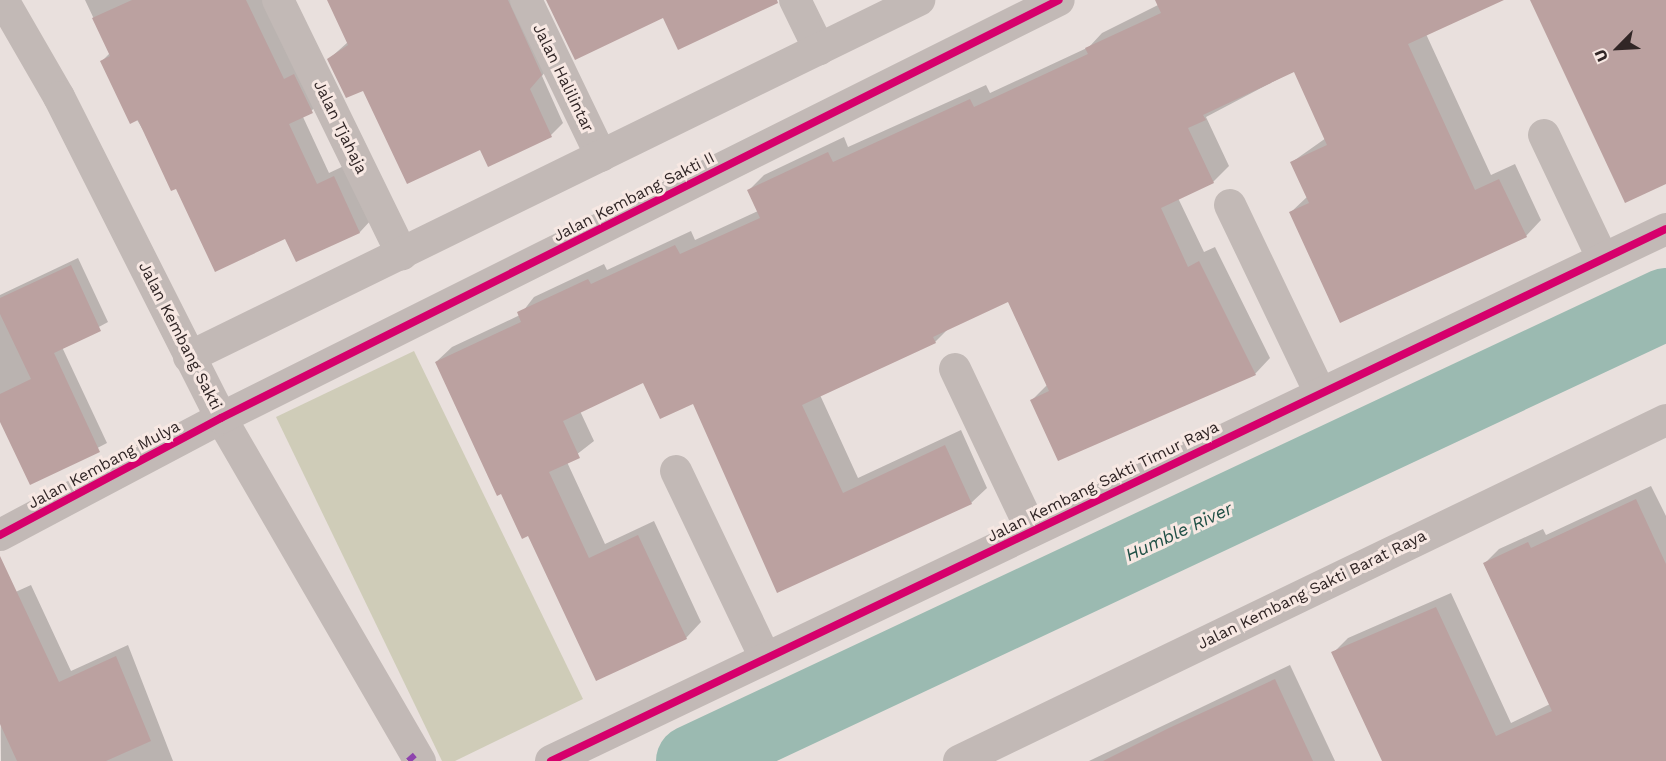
<!DOCTYPE html>
<style>
body{margin:0}
#map{position:relative;width:1666px;height:761px;overflow:hidden;background:#e9e0dd;font-family:"Work Sans",sans-serif}
div>[style]{position:absolute}
.green>*{inset:0;background:#cfccb8}
.shadow>*{inset:0;background:#0003}
.river>*{height:72px;margin:-36px;padding:0 36px;transform-origin:36px;border-radius:36px;background:#9bbab1}
.building>*{inset:0;background:#bba1a0}
.street>*{height:32px;margin:-16px;padding:0 16px;transform-origin:16px;border-radius:16px;background:#c2b9b6}
.quiet>*{height:6px;margin-top:-3px;transform-origin:0;background:repeating-linear-gradient(90deg,#8e44ad 0 12px,transparent 0 18px)}
.cycleway>*{height:8px;margin:-4px;padding:0 4px;transform-origin:4px;border-radius:4px;background:#d6006c}
span{translate:-50% -50%;white-space:nowrap;text-align:center;line-height:1.15;-webkit-text-stroke:6px #f7e8e3;paint-order:stroke}
.street-label{font-size:16px;color:#312626}
.water-label{font-size:18px;color:#1f4f45;font-style:italic}
.north{position:absolute;left:1588px;top:18px;width:60px;height:60px;-webkit-text-stroke:4px #f7e8e3;paint-order:stroke;rotate:246deg;font-size:16px;font-weight:700;line-height:24px;text-align:center;color:#312626}
.north::after{content:'';display:block;margin:auto;width:21px;height:27px;background:#312626;clip-path:polygon(50% 0,100% 100%,50% 72%,0 100%)}
</style>
<div id="map">
<div class="green">
<i style="clip-path:polygon(414px 351px,583px 699px,455px 761px,442px 761px,276px 417px)"></i>
</div>
<div class="shadow">
<i style="clip-path:polygon(85px 0,271px 0,325px 100px,303px 117px,329px 173px,346px 165px,372px 219px,360px 232px,296px 260px,286px 237px,177px 187px,102px 61px,110px 53px)"></i>
<i style="clip-path:polygon(329px 0,524px 0,553px 61px,542px 76px,563px 123px,551px 135px,481px 148px,364px 89px,329px 59px,348px 42px)"></i>
<i style="clip-path:polygon(1168px 0,1475px 0,1426px 34px,1491px 175px,1515px 164px,1541px 220px,1526px 236px,1290px 213px,1308px 196px,1292px 162px,1326px 138px,1295px 70px,1206px 117px,1229px 166px,1213px 182px,1178px 198px,1204px 252px,1215px 247px,1270px 358px,1255px 374px,1032px 400px,1047px 385px,1008px 300px,950px 327px,935px 342px,820px 395px,858px 478px,961px 430px,987px 488px,971px 503px,778px 591px,694px 402px,644px 381px,580px 411px,594px 441px,567px 462px,605px 544px,654px 521px,701px 622px,686px 638px,529px 534px,436px 362px,452px 347px,520px 315px,534px 297px,604px 264px,607px 270px,691px 231px,695px 240px,758px 211px,749px 190px,764px 175px,844px 137px,848px 147px,986px 85px,990px 93px,1089px 47px,1102px 33px)"></i>
<i style="clip-path:polygon(78px 258px,108px 322px,62px 347px,107px 443px,30px 483px,0 418px,0 295px)"></i>
<i style="clip-path:polygon(1651px 486px,1666px 516px,1666px 761px,1384px 761px,1333px 653px,1348px 638px,1451px 593px,1511px 723px,1550px 704px,1484px 564px,1499px 549px,1543px 529px,1546px 535px)"></i>
<i style="clip-path:polygon(31px 585px,71px 671px,128px 645px,173px 761px,1px 761px,0 599px)"></i>
<i style="clip-path:polygon(1290px 665px,1335px 761px,1089px 761px)"></i>
</div>
<div class="river">
<i style="left:692px;top:761px;width:1076px;rotate:-25.14deg"></i>
</div>
<div class="building">
<i style="clip-path:polygon(132px 0,246px 0,284px 79px,294px 74px,313px 113px,289px 124px,317px 184px,334px 176px,360px 233px,296px 262px,285px 239px,215px 272px,176px 189px,171px 191px,138px 120px,130px 124px,100px 61px,110px 56px,92px 18px)"></i>
<i style="clip-path:polygon(327px 0,508px 0,542px 75px,530px 89px,552px 137px,488px 167px,480px 150px,407px 184px,363px 91px,346px 98px,327px 59px,348px 45px)"></i>
<i style="clip-path:polygon(546px 0,777px 0,778px 3px,678px 50px,663px 18px,575px 60px)"></i>
<i style="clip-path:polygon(1155px 0,1504px 0,1408px 44px,1475px 190px,1499px 179px,1527px 237px,1340px 323px,1289px 212px,1309px 203px,1290px 162px,1327px 145px,1294px 72px,1203px 115px,1206px 120px,1188px 128px,1214px 183px,1161px 208px,1188px 267px,1199px 261px,1256px 375px,1058px 461px,1030px 400px,1049px 391px,1008px 302px,933px 337px,936px 343px,802px 405px,843px 493px,945px 445px,972px 504px,777px 593px,693px 404px,660px 419px,643px 383px,563px 421px,580px 458px,549px 472px,589px 558px,638px 535px,687px 639px,596px 681px,528px 536px,522px 539px,501px 494px,497px 496px,435px 362px,521px 322px,517px 312px,588px 279px,591px 284px,675px 245px,680px 254px,760px 218px,747px 190px,828px 152px,833px 162px,970px 99px,974px 107px,1088px 54px,1085px 48px,1161px 13px)"></i>
<i style="clip-path:polygon(1530px 0,1666px 0,1666px 184px,1625px 203px)"></i>
<i style="clip-path:polygon(71px 265px,101px 331px,54px 353px,100px 452px,30px 485px,0 422px,0 394px,31px 379px,0 314px,0 298px)"></i>
<i style="clip-path:polygon(1636px 499px,1666px 564px,1666px 761px,1382px 761px,1331px 652px,1436px 607px,1496px 736px,1552px 711px,1483px 563px,1528px 542px,1531px 548px)"></i>
<i style="clip-path:polygon(0 556px,59px 682px,116px 656px,151px 741px,106px 761px,17px 761px,0 724px)"></i>
<i style="clip-path:polygon(1275px 679px,1313px 761px,1103px 761px,1169px 728px)"></i>
</div>
<div class="street">
<i style="left:3px;top:0;width:112px;rotate:60deg"></i>
<i style="left:59px;top:97px;width:360px;rotate:63.2deg"></i>
<i style="left:221px;top:418px;width:397px;rotate:59.9deg"></i>
<i style="left:278px;top:0;width:283px;rotate:64deg"></i>
<i style="left:526px;top:0;width:173px;rotate:64.3deg"></i>
<i style="left:795px;top:0;width:55px;rotate:63.9deg"></i>
<i style="left:1544px;top:135px;width:137px;rotate:64.6deg"></i>
<i style="left:1230px;top:205px;width:208px;rotate:64.4deg"></i>
<i style="left:189px;top:357px;width:813px;rotate:-26.06deg"></i>
<i style="left:955px;top:369px;width:179px;rotate:64.6deg"></i>
<i style="left:676px;top:471px;width:207px;rotate:64.5deg"></i>
<i style="left:0;top:535px;width:250px;rotate:-27.9deg"></i>
<i style="left:221px;top:418px;width:936px;rotate:-26.51deg"></i>
<i style="left:551px;top:761px;width:1235px;rotate:-25.51deg"></i>
<i style="left:959px;top:761px;width:785px;rotate:-25.75deg"></i>
</div>
<div class="quiet">
<i style="left:408px;top:761px;width:9px;rotate:-41deg"></i>
</div>
<div class="cycleway">
<i style="left:0;top:535px;width:250px;rotate:-27.9deg"></i>
<i style="left:221px;top:418px;width:936px;rotate:-26.51deg"></i>
<i style="left:551px;top:761px;width:1235px;rotate:-25.51deg"></i>
</div>
<div class="street-label">
<span style="left:563px;top:78px;rotate:64deg">Jalan Halilintar</span>
<span style="left:340px;top:127px;rotate:64deg">Jalan Tjahaja</span>
<span style="left:634px;top:197px;rotate:-27deg">Jalan Kembang Sakti II</span>
<span style="left:180px;top:336px;rotate:63deg">Jalan Kembang Sakti</span>
<span style="left:104px;top:465px;rotate:-28deg">Jalan Kembang Mulya</span>
<span style="left:1103px;top:482px;rotate:-26deg">Jalan Kembang Sakti Timur Raya</span>
<span style="left:1312px;top:590px;rotate:-26deg">Jalan Kembang Sakti Barat Raya</span>
</div>
<div class="water-label">
<span style="left:1179px;top:532px;rotate:-25deg">Humble River</span>
</div>
<div class="north">U</div>
</div>
